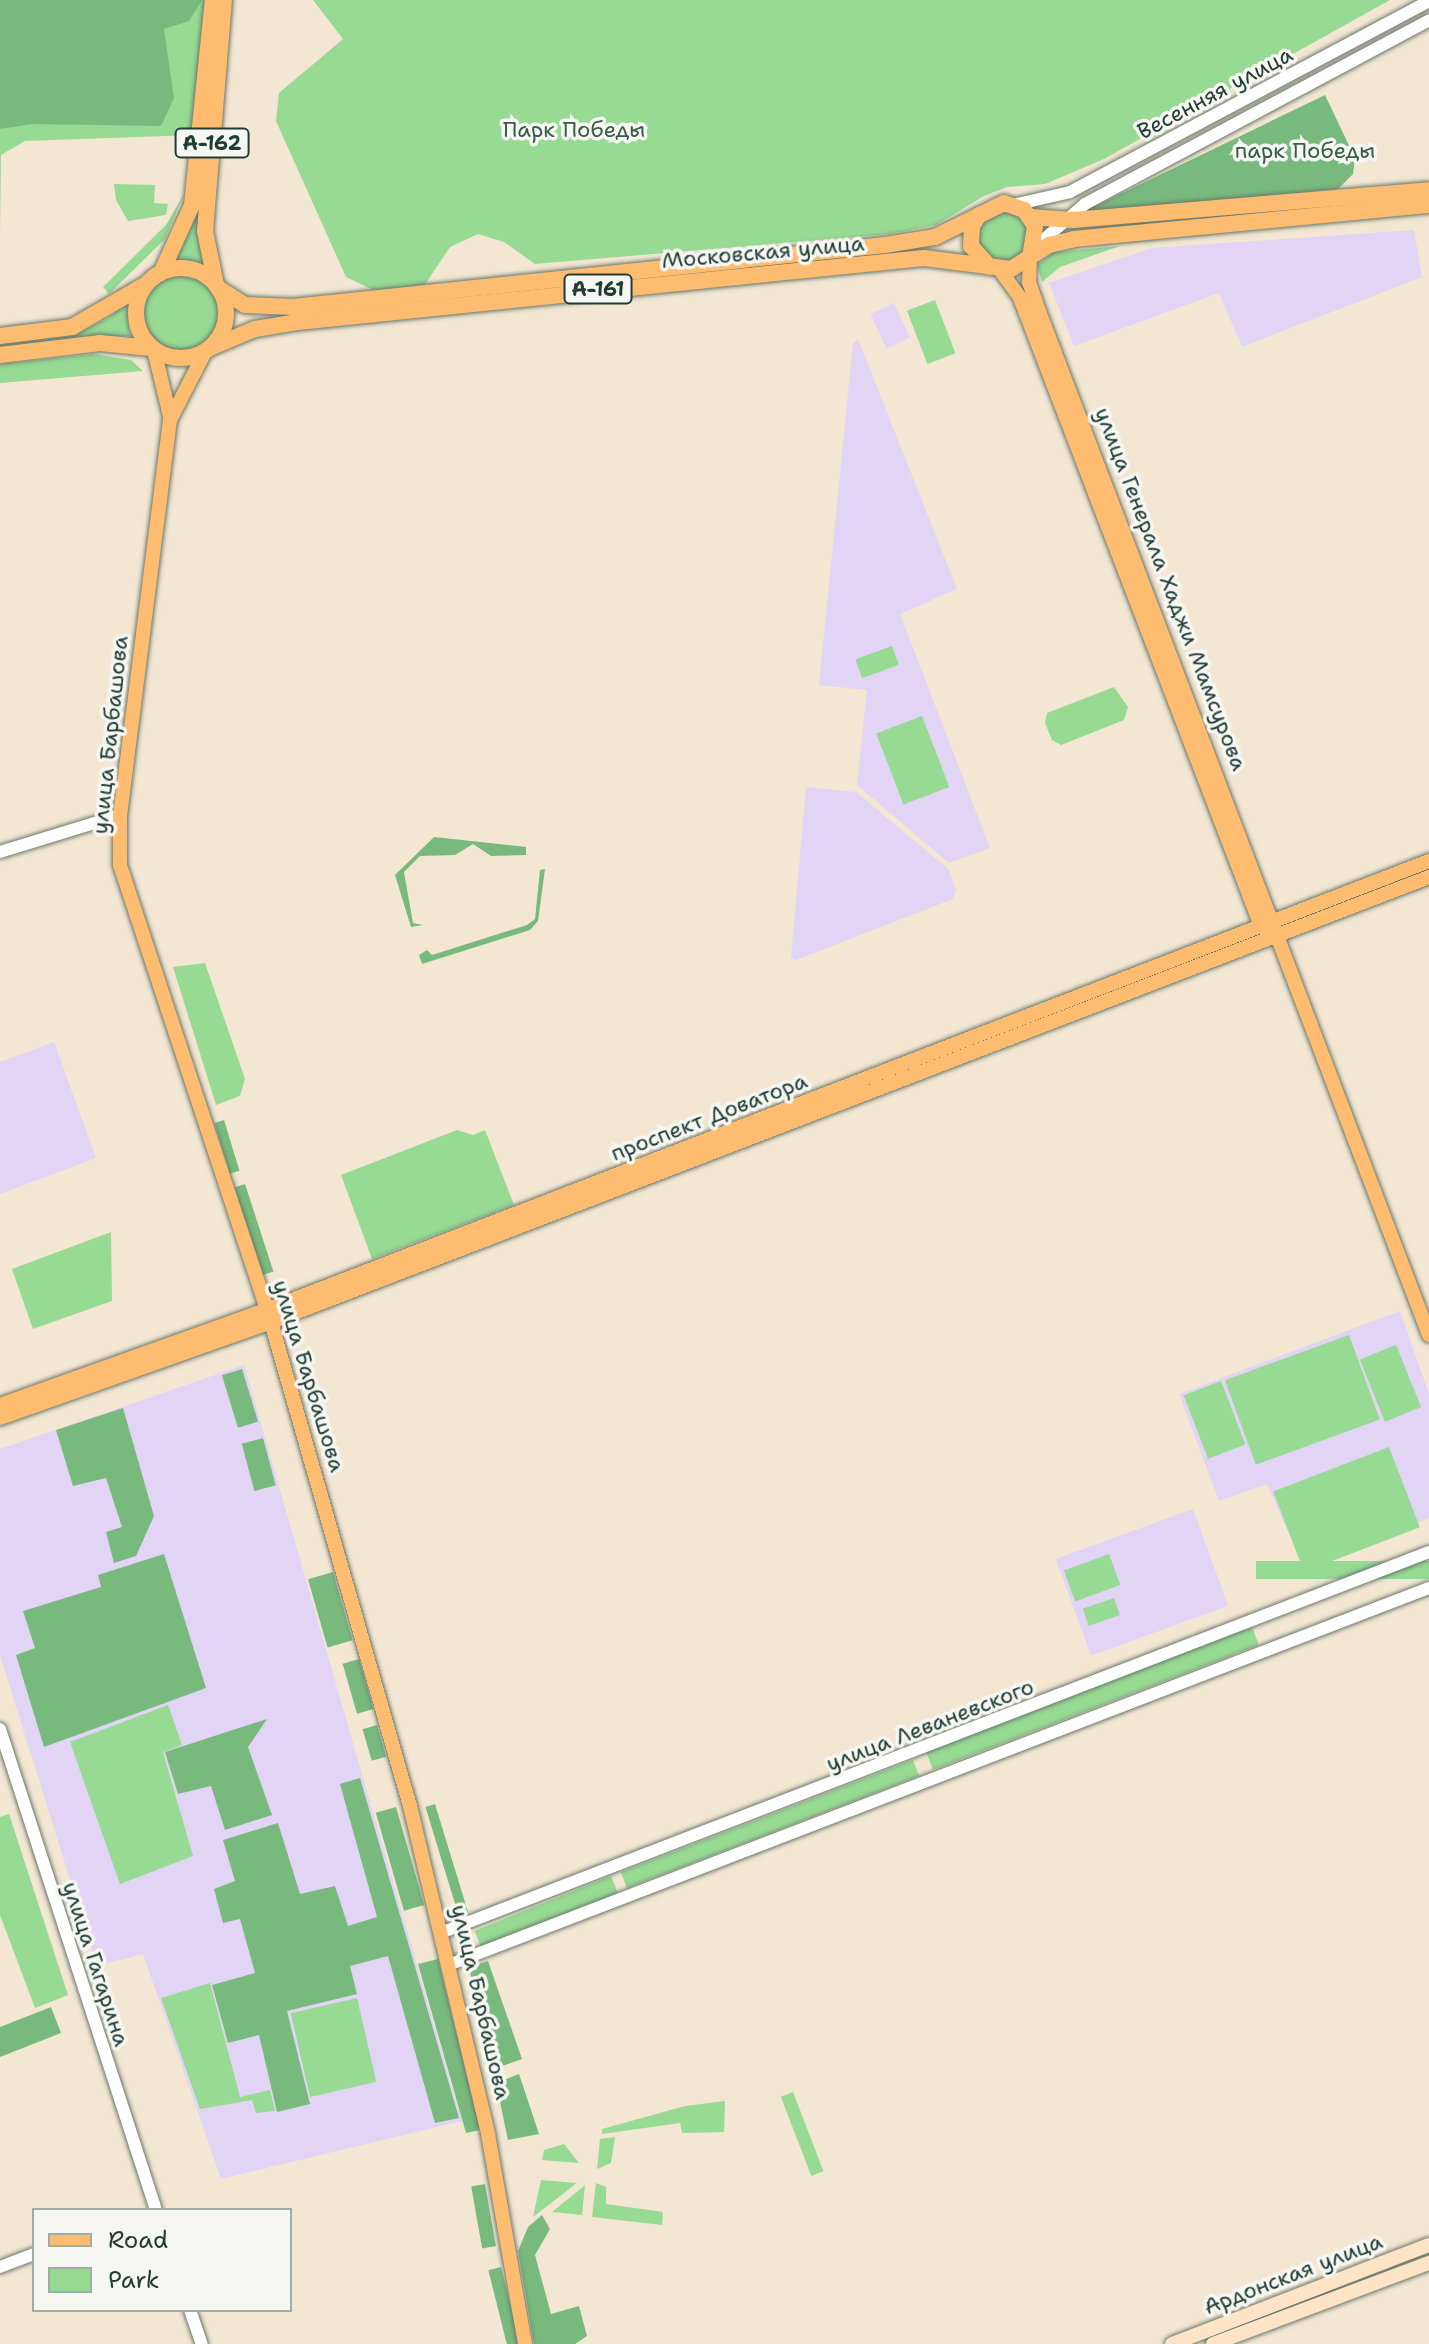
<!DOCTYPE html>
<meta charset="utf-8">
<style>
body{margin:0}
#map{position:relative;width:1429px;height:2344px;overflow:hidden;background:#f3e7d3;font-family:"Shantell Sans",sans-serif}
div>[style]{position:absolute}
.built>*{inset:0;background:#e1d4f4;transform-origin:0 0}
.green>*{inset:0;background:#96da93;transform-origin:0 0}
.round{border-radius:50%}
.forest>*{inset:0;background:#78ba7d;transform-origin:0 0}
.roads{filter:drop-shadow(0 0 2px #69786c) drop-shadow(0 0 2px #69786c)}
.tertiary>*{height:12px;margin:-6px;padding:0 6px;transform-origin:6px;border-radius:6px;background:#fff}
.secondary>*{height:14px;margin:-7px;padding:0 7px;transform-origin:7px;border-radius:7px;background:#fee4c6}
.primary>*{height:14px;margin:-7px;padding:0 7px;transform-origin:7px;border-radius:7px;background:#fdbc70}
.trunk>*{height:16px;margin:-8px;padding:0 8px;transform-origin:8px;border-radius:8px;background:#fdbc70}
.trunk>.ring{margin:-8px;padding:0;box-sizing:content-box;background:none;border:16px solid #fdbc70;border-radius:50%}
span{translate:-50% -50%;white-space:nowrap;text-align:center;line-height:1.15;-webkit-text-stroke:7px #f6f6f2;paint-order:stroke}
.shield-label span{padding:2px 6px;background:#f6f6f2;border:2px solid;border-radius:6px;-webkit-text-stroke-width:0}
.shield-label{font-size:20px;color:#1f3d34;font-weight:700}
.street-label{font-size:22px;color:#1f3d34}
.park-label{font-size:22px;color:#375c47}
.legend{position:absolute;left:32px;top:2208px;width:260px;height:104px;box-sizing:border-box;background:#f6f6f2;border:2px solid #a0aca6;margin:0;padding:10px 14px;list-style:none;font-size:24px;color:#1f3d34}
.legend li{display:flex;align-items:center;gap:16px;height:40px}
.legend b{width:40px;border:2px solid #a0aca6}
</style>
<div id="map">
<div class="built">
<i style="clip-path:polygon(1414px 230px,1422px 277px,1242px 347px,1219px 293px,1074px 346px,1049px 283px,1152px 248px)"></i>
<i style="left:894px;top:303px;width:38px;height:26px;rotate:65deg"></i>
<i style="clip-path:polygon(858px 339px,957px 589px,900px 614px,990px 848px,949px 863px,857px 785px,867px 690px,819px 685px,853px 343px)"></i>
<i style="clip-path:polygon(806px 787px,856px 792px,948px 869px,956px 890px,953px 899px,796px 960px,791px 957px)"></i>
<i style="clip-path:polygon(54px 1042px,96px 1158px,0 1194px,0 1062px)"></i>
<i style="clip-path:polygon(1400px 1311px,1429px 1394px,1429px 1518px,1304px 1568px,1267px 1484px,1219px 1501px,1179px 1394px)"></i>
<i style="clip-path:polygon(244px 1365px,462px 2121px,221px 2179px,143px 1954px,97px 1966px,0 1655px,0 1449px)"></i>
<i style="left:1193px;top:1509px;width:103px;height:146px;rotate:70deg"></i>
</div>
<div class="green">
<i style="clip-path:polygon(0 0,206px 0,194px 135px,25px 141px,1px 155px,0 235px)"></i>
<i style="clip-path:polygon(313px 0,1390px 0,1104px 159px,1045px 184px,1007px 187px,984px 196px,936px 225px,890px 234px,535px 264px,504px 242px,478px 234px,450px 247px,424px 286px,375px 291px,346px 277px,276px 121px,279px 93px,343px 39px)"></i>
<i style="clip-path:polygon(114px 184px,155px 185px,154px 203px,168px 204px,166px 215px,128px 221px,116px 200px)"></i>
<i style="clip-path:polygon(185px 192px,165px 239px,109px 294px,103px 287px,166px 225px)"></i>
<i style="clip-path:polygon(201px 194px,203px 263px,174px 259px)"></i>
<i class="round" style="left:978px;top:212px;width:50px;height:50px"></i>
<i style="clip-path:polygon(1120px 246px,1060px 267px,1042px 282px,1037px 265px,1054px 252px)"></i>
<i class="round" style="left:143px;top:275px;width:76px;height:76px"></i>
<i style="left:935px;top:300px;width:57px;height:30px;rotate:69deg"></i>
<i style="clip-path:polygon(127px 303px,130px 336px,69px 338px,108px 318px)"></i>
<i style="clip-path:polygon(94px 354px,131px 360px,143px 371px,0 383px,0 364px)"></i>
<i style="left:892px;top:646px;width:20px;height:39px;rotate:70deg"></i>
<i style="clip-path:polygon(1114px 687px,1128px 707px,1124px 720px,1061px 745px,1052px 740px,1045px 723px,1047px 713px)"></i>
<i style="left:922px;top:716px;width:76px;height:49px;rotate:69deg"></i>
<i style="clip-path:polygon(205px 963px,245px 1079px,240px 1096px,216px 1105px,173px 967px)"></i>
<i style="clip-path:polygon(457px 1130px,473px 1135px,485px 1130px,514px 1205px,372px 1259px,341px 1175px)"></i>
<i style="clip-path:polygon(111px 1232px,112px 1301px,33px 1329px,12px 1269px)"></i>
<i style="left:1349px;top:1335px;width:90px;height:132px;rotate:70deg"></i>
<i style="left:1396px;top:1345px;width:67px;height:39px;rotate:68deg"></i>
<i style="left:1221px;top:1381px;width:68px;height:40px;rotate:69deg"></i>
<i style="left:1389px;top:1447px;width:86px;height:124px;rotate:69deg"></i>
<i style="left:1109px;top:1554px;width:33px;height:48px;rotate:70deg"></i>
<i style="left:1429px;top:1561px;width:18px;height:173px;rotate:90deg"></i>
<i style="left:1114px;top:1598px;width:18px;height:33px;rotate:71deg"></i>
<i style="left:1252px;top:1627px;width:19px;height:349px;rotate:69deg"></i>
<i style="clip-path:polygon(168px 1705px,182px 1745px,163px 1752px,193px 1856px,120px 1884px,70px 1742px)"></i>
<i style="left:913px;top:1760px;width:17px;height:313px;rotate:69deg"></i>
<i style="clip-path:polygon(9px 1814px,68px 1995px,35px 2008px,0 1915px,0 1817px)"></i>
<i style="left:611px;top:1876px;width:18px;height:147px;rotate:68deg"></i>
<i style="clip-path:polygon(210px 1983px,240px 2097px,270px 2090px,275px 2111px,256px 2113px,252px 2100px,200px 2109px,161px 1998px)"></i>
<i style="left:357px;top:1998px;width:86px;height:68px;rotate:77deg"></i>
<i style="left:793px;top:2092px;width:85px;height:13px;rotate:69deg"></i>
<i style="clip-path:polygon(725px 2101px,724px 2132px,682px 2133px,680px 2123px,602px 2134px,602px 2129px,685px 2106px)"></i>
<i style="clip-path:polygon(615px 2137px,611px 2163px,597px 2169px,600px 2139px)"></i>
<i style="clip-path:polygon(564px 2144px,579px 2163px,542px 2160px,544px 2150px)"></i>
<i style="clip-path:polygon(541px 2180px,577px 2183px,533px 2217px)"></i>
<i style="clip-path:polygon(596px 2183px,606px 2187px,606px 2204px,663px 2212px,662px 2225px,592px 2217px)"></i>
<i style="clip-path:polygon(585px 2185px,582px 2215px,552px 2212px)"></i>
</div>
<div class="forest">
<i style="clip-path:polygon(0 0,202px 0,189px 21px,164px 29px,174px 98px,161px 126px,32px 124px,0 129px)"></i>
<i style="clip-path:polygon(1325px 95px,1355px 158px,1353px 174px,1338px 189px,1081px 213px)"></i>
<i style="clip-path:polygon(434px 837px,526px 847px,526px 855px,491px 856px,473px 844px,455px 855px,420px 856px,404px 872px,413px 923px,423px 925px,411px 927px,395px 875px)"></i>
<i style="clip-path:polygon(545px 869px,538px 921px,530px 930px,422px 964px,419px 955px,427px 950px,432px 955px,527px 925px,535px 919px,540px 870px)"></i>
<i style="left:224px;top:1120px;width:53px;height:10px;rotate:73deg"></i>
<i style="left:245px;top:1184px;width:92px;height:11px;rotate:72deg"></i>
<i style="left:242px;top:1369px;width:55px;height:21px;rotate:73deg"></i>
<i style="clip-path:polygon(123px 1408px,154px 1516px,136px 1556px,114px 1563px,106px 1532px,122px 1527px,106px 1478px,73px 1486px,56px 1430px)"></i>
<i style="left:263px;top:1438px;width:49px;height:22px;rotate:75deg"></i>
<i style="clip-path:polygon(164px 1554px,206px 1688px,44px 1747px,16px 1655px,35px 1648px,23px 1611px,101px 1587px,98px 1575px)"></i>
<i style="left:333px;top:1572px;width:71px;height:26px;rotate:74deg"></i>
<i style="left:359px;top:1659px;width:52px;height:17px;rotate:74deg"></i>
<i style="clip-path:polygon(267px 1719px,248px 1747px,272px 1815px,225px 1830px,211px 1786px,178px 1794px,165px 1752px)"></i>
<i style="left:377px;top:1725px;width:33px;height:15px;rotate:74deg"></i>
<i style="clip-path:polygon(360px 1778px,459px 2118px,435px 2123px,388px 1956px,350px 1966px,357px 1994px,287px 2011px,310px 2104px,277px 2112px,259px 2035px,228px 2043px,212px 1985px,255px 1973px,240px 1919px,223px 1923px,214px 1889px,235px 1881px,223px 1840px,278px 1823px,300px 1894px,335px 1886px,348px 1926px,377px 1917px,340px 1784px)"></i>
<i style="left:435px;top:1804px;width:115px;height:10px;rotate:73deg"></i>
<i style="left:396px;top:1807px;width:102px;height:21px;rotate:74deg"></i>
<i style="clip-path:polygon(438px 1959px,480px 2130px,466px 2133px,418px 1964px)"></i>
<i style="clip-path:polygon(488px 1961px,522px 2059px,491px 2070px,469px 1967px)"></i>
<i style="clip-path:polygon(51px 2007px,61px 2033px,0 2057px,0 2027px)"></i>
<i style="clip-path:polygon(519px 2074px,539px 2134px,508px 2140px,496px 2083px)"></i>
<i style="left:485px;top:2184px;width:63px;height:14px;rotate:80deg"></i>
<i style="clip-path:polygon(542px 2215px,550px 2229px,535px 2255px,551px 2314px,579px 2306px,587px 2336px,575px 2344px,534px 2344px,518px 2251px,528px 2227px)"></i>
<i style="left:501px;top:2267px;width:79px;height:13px;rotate:76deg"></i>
</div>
<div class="roads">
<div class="tertiary">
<i style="left:1013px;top:205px;width:58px;rotate:-12.8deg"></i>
<i style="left:1070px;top:192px;width:407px;rotate:-28deg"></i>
<i style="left:1035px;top:247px;width:66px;rotate:-40.7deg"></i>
<i style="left:1085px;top:204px;width:390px;rotate:-28.1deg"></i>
<i style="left:0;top:852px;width:126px;rotate:-17.1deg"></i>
<i style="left:0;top:1729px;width:506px;rotate:72.03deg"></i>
<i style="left:443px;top:1932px;width:1057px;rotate:-21.08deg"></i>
<i style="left:451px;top:1964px;width:1048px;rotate:-21.03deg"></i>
<i style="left:0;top:2267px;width:36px;rotate:-21deg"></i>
<i style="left:190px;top:2310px;width:36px;rotate:71deg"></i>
</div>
<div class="secondary">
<i style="left:1172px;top:2344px;width:275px;rotate:-21.1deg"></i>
<i style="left:1213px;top:2344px;width:231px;rotate:-20.6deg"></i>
</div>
<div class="primary">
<i style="left:1030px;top:256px;width:26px;rotate:92deg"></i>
<i style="left:1029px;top:282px;width:31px;rotate:71deg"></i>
<i style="left:1039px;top:311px;width:1096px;rotate:69.15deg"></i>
<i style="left:1000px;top:270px;width:34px;rotate:54deg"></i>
<i style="left:1020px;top:298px;width:673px;rotate:69.01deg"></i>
<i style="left:1261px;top:926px;width:10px;rotate:37deg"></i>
<i style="left:154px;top:350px;width:68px;rotate:76.4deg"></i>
<i style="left:205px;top:352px;width:76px;rotate:117.2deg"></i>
<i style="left:170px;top:420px;width:398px;rotate:97.2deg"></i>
<i style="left:120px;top:815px;width:50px;rotate:90deg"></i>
<i style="left:120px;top:865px;width:481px;rotate:71.7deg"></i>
<i style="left:271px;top:1322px;width:504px;rotate:73.98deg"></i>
<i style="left:410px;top:1806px;width:337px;rotate:76.6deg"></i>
<i style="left:488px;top:2134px;width:213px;rotate:80deg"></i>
<i style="left:0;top:1405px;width:282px;rotate:-19.7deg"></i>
<i style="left:266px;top:1310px;width:1247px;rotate:-21.11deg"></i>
<i style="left:0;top:1418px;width:288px;rotate:-19.5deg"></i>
<i style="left:271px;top:1322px;width:1241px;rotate:-21.02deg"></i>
</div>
<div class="trunk">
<i style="left:979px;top:215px;width:13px;rotate:122deg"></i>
<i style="left:972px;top:226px;width:20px;rotate:93deg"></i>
<i style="left:971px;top:246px;width:28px;rotate:48deg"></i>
<i style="left:1030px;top:217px;width:43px;rotate:4deg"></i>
<i style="left:1073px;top:220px;width:357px;rotate:-4.8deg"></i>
<i class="ring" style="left:136px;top:268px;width:74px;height:74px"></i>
<i style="left:161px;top:273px;width:75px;rotate:-65.5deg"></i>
<i style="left:192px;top:205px;width:206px;rotate:-84.2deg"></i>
<i style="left:216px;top:285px;width:55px;rotate:-101.5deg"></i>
<i style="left:205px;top:231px;width:232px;rotate:-85.3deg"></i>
<i style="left:218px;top:288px;width:32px;rotate:32deg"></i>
<i style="left:245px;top:305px;width:48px;rotate:2.4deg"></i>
<i style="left:293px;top:307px;width:595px;rotate:-5.98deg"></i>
<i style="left:885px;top:245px;width:51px;rotate:-9.1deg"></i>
<i style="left:935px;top:237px;width:77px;rotate:-26.2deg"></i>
<i style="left:1004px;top:203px;width:21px;rotate:19deg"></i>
<i style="left:1024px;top:210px;width:19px;rotate:55deg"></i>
<i style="left:1035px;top:226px;width:30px;rotate:99deg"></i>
<i style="left:0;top:336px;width:73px;rotate:-7.1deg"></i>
<i style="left:72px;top:327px;width:82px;rotate:-30deg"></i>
<i style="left:210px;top:348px;width:49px;rotate:-22.9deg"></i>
<i style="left:255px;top:329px;width:44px;rotate:-9.2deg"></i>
<i style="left:298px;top:322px;width:629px;rotate:-5.84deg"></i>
<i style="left:924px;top:258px;width:88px;rotate:7.2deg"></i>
<i style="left:1011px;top:269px;width:45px;rotate:-32.3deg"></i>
<i style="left:1049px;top:245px;width:26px;rotate:-13deg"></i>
<i style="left:1074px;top:239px;width:357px;rotate:-5.5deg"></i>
<i style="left:0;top:355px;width:101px;rotate:-6.8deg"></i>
<i style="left:100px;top:343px;width:51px;rotate:5.6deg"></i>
</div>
</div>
<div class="shield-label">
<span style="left:212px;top:143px">А-162</span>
<span style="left:598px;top:289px">А-161</span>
</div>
<div class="street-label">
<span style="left:1215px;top:93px;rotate:-28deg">Весенняя улица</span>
<span style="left:763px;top:252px;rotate:-5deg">Московская улица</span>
<span style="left:1171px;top:589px;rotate:69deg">улица Генерала Хаджи Мамсурова</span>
<span style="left:110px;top:735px;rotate:-84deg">улица Барбашова</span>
<span style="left:709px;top:1117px;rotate:-21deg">проспект Доватора</span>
<span style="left:309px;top:1376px;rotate:73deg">улица Барбашова</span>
<span style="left:930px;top:1725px;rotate:-21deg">улица Леваневского</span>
<span style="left:96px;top:1964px;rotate:72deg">улица Гагарина</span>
<span style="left:481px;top:2002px;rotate:77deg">улица Барбашова</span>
<span style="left:1293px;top:2274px;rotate:-21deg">Ардонская улица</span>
</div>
<div class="park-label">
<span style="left:574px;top:130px">Парк Победы</span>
<span style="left:1305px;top:151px">парк Победы</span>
</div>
<ul class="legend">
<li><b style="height:10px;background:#fdbc70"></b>Road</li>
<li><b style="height:22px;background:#96da93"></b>Park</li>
</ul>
</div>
